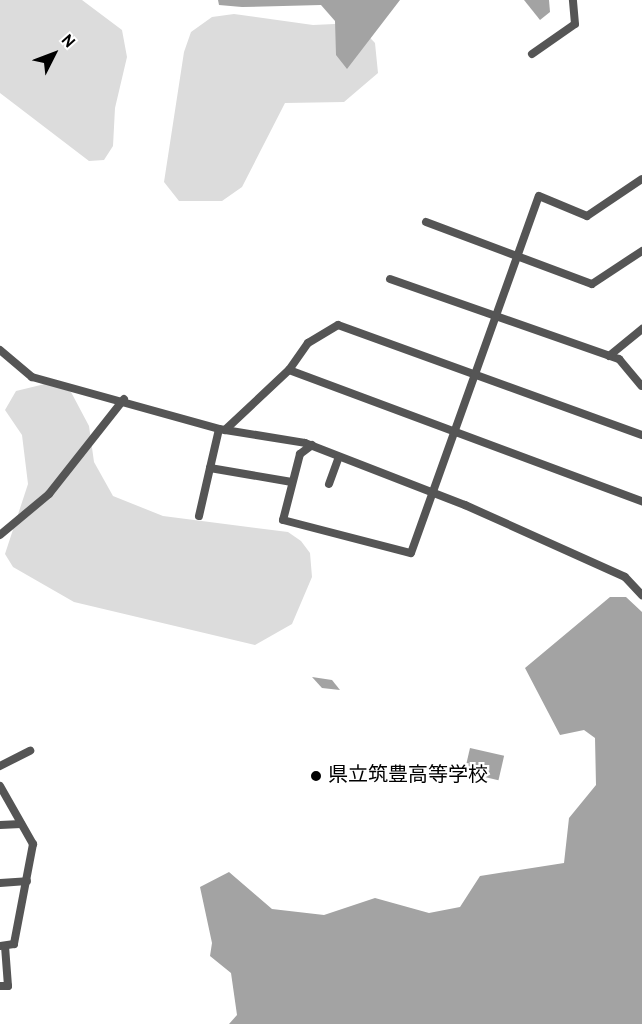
<!DOCTYPE html>
<meta charset="utf-8">
<style>
body{margin:0}
#map{position:relative;width:642px;height:1024px;overflow:hidden;background:#fff;font-family:Overpass,"Noto Sans JP",sans-serif}
div>[style]{position:absolute}
.green>*{inset:0;background:#dcdcdc}
.water>*{inset:0;background:#a3a3a3;transform-origin:0 0}
.minor>*{height:8px;margin:-4px;padding:0 4px;transform-origin:4px;border-radius:4px;background:#555}
.dots>*{width:16px;height:16px;translate:-50% -50%;box-sizing:border-box;border:3px solid #fff;border-radius:50%}
span{translate:-50% -50%;white-space:nowrap;text-align:center;line-height:1.15;-webkit-text-stroke:4.5px #fff;paint-order:stroke}
.poi-label{font-size:20px;color:#000}
.left{translate:0 -50%;text-align:left}
.north{position:absolute;left:24px;top:24px;width:60px;height:60px;-webkit-text-stroke:4px #fff;paint-order:stroke;rotate:48deg;font-size:16px;font-weight:700;line-height:24px;text-align:center;color:#000}
.north::after{content:'';display:block;margin:auto;width:21px;height:27px;background:#000;clip-path:polygon(50% 0,100% 100%,50% 72%,0 100%)}
</style>
<div id="map">
<div class="green">
<i style="clip-path:polygon(0 0,82px 0,122px 30px,127px 57px,115px 108px,113px 146px,104px 160px,89px 161px,0 93px)"></i>
<i style="clip-path:polygon(234px 14px,313px 25px,356px 23px,375px 43px,378px 73px,344px 102px,285px 103px,242px 187px,222px 201px,179px 201px,164px 182px,184px 52px,191px 32px,212px 17px)"></i>
<i style="clip-path:polygon(49px 383px,71px 392px,89px 426px,94px 462px,113px 496px,163px 516px,288px 532px,301px 541px,310px 553px,312px 577px,292px 624px,255px 645px,74px 602px,13px 567px,5px 554px,28px 484px,22px 435px,5px 410px,16px 391px)"></i>
</div>
<div class="water">
<i style="clip-path:polygon(218px 0,400px 0,347px 69px,336px 55px,335px 21px,321px 5px,242px 7px,219px 5px)"></i>
<i style="clip-path:polygon(524px 0,549px 0,550px 12px,540px 20px)"></i>
<i style="clip-path:polygon(610px 597px,626px 597px,642px 612px,642px 1024px,229px 1024px,237px 1015px,231px 973px,210px 956px,212px 943px,200px 887px,229px 872px,272px 909px,324px 915px,375px 898px,429px 913px,460px 907px,480px 876px,564px 863px,569px 818px,596px 785px,595px 738px,584px 730px,560px 735px,525px 668px)"></i>
<i style="clip-path:polygon(312px 677px,332px 680px,340px 690px,322px 688px)"></i>
<i style="left:470px;top:748px;width:35px;height:25px;rotate:13deg"></i>
</div>
<div class="minor">
<i style="left:532px;top:54px;width:52px;rotate:-34.9deg"></i>
<i style="left:575px;top:24px;width:24px;rotate:-95deg"></i>
<i style="left:426px;top:222px;width:177px;rotate:20.5deg"></i>
<i style="left:592px;top:284px;width:60px;rotate:-33.4deg"></i>
<i style="left:390px;top:279px;width:243px;rotate:19.3deg"></i>
<i style="left:619px;top:359px;width:35px;rotate:50deg"></i>
<i style="left:0;top:350px;width:42px;rotate:40.2deg"></i>
<i style="left:32px;top:377px;width:194px;rotate:15.5deg"></i>
<i style="left:219px;top:429px;width:87px;rotate:9.2deg"></i>
<i style="left:305px;top:443px;width:172px;rotate:21.2deg"></i>
<i style="left:465px;top:505px;width:175px;rotate:24.2deg"></i>
<i style="left:625px;top:577px;width:25px;rotate:47deg"></i>
<i style="left:609px;top:356px;width:43px;rotate:-39.3deg"></i>
<i style="left:289px;top:370px;width:377px;rotate:20.4deg"></i>
<i style="left:225px;top:430px;width:88px;rotate:-43.2deg"></i>
<i style="left:289px;top:370px;width:33px;rotate:-55deg"></i>
<i style="left:308px;top:343px;width:35px;rotate:-31deg"></i>
<i style="left:338px;top:325px;width:323px;rotate:19.9deg"></i>
<i style="left:312px;top:445px;width:15px;rotate:143deg"></i>
<i style="left:300px;top:454px;width:68px;rotate:104.4deg"></i>
<i style="left:283px;top:520px;width:132px;rotate:14.5deg"></i>
<i style="left:411px;top:553px;width:379px;rotate:-70.3deg"></i>
<i style="left:539px;top:196px;width:52px;rotate:22.6deg"></i>
<i style="left:587px;top:216px;width:66px;rotate:-33.9deg"></i>
<i style="left:210px;top:468px;width:40px;rotate:-77deg"></i>
<i style="left:329px;top:484px;width:29px;rotate:-70deg"></i>
<i style="left:199px;top:516px;width:49px;rotate:-77.1deg"></i>
<i style="left:210px;top:468px;width:83px;rotate:9.7deg"></i>
<i style="left:0;top:535px;width:64px;rotate:-39.9deg"></i>
<i style="left:49px;top:494px;width:121px;rotate:-51.7deg"></i>
<i style="left:0;top:766px;width:34px;rotate:-27deg"></i>
<i style="left:0;top:786px;width:67px;rotate:60.4deg"></i>
<i style="left:33px;top:844px;width:102px;rotate:100.8deg"></i>
<i style="left:14px;top:944px;width:14px;rotate:172deg"></i>
<i style="left:0;top:825px;width:21px;rotate:-3deg"></i>
<i style="left:0;top:883px;width:27px;rotate:-4deg"></i>
<i style="left:0;top:986px;width:8px"></i>
<i style="left:8px;top:986px;width:40px;rotate:-94.3deg"></i>
</div>
<div class="dots">
<i style="left:316px;top:776px;background:#000"></i>
</div>
<div class="poi-label">
<span class="left" style="left:328px;top:776px">県立筑豊高等学校</span>
</div>
<div class="north">N</div>
</div>
